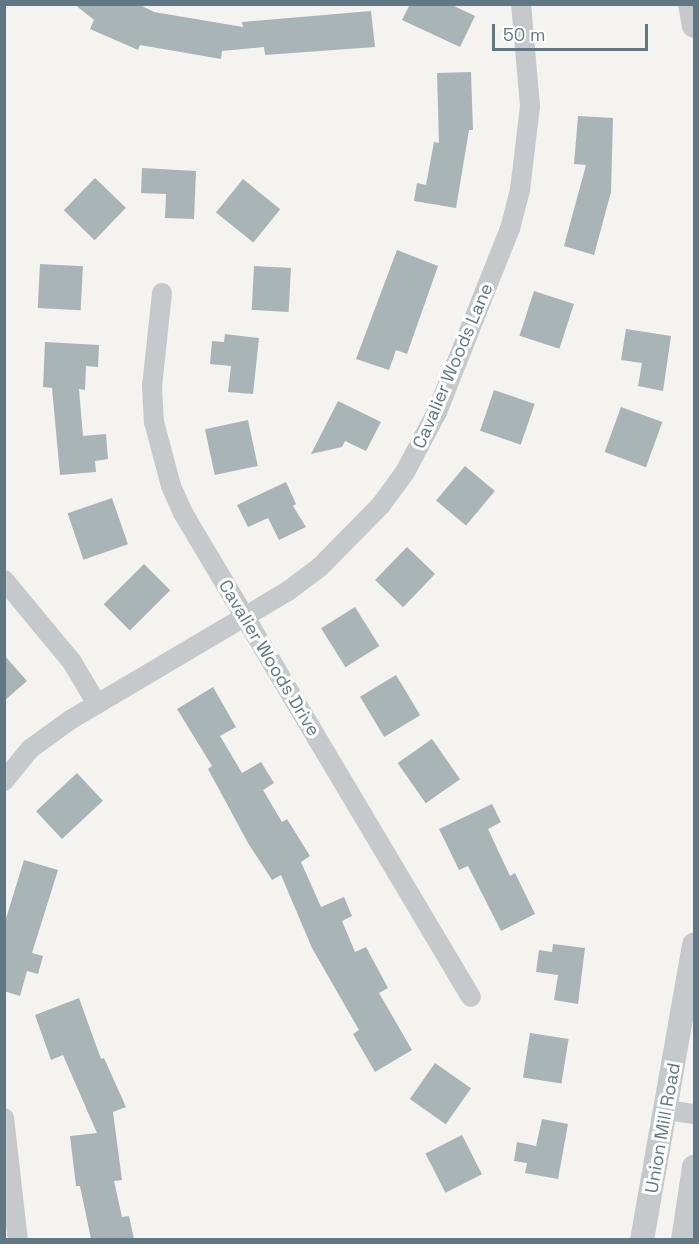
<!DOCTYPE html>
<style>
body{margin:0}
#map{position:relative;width:699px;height:1244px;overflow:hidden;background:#f4f3ef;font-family:"Space Grotesk",sans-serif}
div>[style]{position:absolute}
.building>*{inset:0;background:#a9b4b7;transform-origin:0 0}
.minor>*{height:20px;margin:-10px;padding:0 10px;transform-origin:10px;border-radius:10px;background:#c5c9cb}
.tertiary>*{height:24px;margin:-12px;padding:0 12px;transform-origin:12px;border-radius:12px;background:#c5c9cb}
span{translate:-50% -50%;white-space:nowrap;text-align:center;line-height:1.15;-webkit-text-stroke:6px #fff;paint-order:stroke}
.street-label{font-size:18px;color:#607883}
.frame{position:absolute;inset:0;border:6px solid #607883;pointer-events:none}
.scale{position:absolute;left:492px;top:24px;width:156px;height:27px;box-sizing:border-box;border:3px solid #607883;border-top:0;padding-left:8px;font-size:18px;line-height:21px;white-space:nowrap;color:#607883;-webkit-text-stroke:4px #fff;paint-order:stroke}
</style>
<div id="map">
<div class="building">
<i style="clip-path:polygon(74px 4px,138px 4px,154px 12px,243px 27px,242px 22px,371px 11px,375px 47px,265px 55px,264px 47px,222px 51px,221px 59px,140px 45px,138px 50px,90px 29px,94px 20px)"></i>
<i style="clip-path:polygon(410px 4px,450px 4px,475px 16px,460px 47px,402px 20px)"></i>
<i style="clip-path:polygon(471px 72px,473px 130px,469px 130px,456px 208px,414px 201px,417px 183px,426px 185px,434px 142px,439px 143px,437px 73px)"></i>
<i style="clip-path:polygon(578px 116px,613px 118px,611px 192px,594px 255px,564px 246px,586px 165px,574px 164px)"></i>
<i style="clip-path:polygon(142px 168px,196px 171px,194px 219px,165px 218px,166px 194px,141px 193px)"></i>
<i style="left:95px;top:178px;width:43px;height:45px;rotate:44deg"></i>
<i style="left:243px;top:179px;width:48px;height:43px;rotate:39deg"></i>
<i style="clip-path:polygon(397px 250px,438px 266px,407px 354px,396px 350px,389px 370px,356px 359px)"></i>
<i style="left:40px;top:264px;width:43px;height:44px;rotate:3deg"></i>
<i style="left:254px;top:266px;width:37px;height:44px;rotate:3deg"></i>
<i style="left:534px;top:291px;width:42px;height:47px;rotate:18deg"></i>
<i style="clip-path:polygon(626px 329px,671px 336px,663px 391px,638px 386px,642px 363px,621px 360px)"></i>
<i style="clip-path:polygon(225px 334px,259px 338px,253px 394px,228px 392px,231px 366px,210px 364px,212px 341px,224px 342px)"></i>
<i style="clip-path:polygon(45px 342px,99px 345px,98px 367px,86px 366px,85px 390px,79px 389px,83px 436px,106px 434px,108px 459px,95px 461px,96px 472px,60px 475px,52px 388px,43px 387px)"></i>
<i style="left:494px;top:390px;width:43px;height:43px;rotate:19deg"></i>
<i style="clip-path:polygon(338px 401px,381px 422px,366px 451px,345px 441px,342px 447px,311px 454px)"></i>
<i style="left:621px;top:407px;width:44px;height:48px;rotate:20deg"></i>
<i style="left:248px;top:420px;width:47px;height:44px;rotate:78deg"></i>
<i style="left:465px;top:466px;width:39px;height:45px;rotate:40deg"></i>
<i style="clip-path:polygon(286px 482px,296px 504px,293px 506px,306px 527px,279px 540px,268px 518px,248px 527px,237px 505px)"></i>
<i style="left:112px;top:498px;width:49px;height:47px;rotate:71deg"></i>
<i style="left:407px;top:547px;width:39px;height:46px;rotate:44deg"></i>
<i style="left:144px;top:564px;width:37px;height:57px;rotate:45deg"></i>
<i style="left:355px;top:607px;width:46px;height:40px;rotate:58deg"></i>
<i style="clip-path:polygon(4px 655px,27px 681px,4px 701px)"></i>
<i style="left:396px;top:675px;width:47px;height:42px;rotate:59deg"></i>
<i style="clip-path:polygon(213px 687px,236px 727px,220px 736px,242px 773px,261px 762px,274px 783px,263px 790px,282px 822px,287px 819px,310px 856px,301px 862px,321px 907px,344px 897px,352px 916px,342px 921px,355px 952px,366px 947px,388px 988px,379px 993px,412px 1050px,375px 1072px,353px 1034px,359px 1030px,312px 948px,281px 875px,272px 880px,248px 843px,208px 769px,212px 766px,177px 709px)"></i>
<i style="left:432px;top:739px;width:49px;height:42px;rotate:55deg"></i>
<i style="left:77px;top:773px;width:38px;height:56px;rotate:47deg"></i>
<i style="clip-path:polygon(492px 804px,501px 822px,488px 829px,510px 876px,515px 873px,535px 914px,501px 931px,468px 866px,459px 870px,439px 829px)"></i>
<i style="clip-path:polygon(24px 860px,58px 870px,32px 953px,43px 956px,38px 974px,27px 971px,20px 996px,4px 991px,4px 925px)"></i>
<i style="clip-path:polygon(553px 944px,585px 948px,578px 1004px,554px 1000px,558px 975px,536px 972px,539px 950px,552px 952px)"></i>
<i style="clip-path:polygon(79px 998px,101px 1059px,104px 1058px,126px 1107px,113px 1112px,122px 1180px,114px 1181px,122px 1217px,129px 1216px,134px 1239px,91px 1239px,80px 1186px,76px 1186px,70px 1136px,97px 1133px,63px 1055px,51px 1060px,35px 1015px)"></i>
<i style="left:530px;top:1033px;width:39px;height:45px;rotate:9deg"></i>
<i style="left:435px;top:1063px;width:44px;height:44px;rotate:35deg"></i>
<i style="clip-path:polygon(542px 1119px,568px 1124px,558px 1179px,525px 1173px,527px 1163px,514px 1161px,517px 1142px,536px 1146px)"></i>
<i style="left:462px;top:1135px;width:44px;height:41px;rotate:63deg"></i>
</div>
<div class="minor">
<i style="left:162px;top:293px;width:94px;rotate:96.1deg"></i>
<i style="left:152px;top:386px;width:36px;rotate:87deg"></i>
<i style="left:154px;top:422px;width:66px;rotate:75.1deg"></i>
<i style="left:171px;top:486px;width:30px;rotate:66deg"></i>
<i style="left:183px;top:513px;width:563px;rotate:59.25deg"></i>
<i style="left:4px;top:580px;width:107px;rotate:50.3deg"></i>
<i style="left:72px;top:662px;width:49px;rotate:59.2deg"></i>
<i style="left:4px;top:781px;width:41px;rotate:-50.9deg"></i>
<i style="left:30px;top:749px;width:49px;rotate:-35.9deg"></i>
<i style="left:70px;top:720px;width:253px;rotate:-30.6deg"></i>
<i style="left:288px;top:591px;width:40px;rotate:-37deg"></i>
<i style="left:320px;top:567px;width:87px;rotate:-45.5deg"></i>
<i style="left:381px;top:505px;width:41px;rotate:-54deg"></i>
<i style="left:405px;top:472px;width:68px;rotate:-61.9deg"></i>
<i style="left:437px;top:412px;width:197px;rotate:-68.3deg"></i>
<i style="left:510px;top:229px;width:40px;rotate:-75.6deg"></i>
<i style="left:520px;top:190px;width:85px;rotate:-83.2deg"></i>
<i style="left:530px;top:106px;width:102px;rotate:-95deg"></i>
<i style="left:668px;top:1110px;width:26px;rotate:9deg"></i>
<i style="left:4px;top:1118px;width:123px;rotate:83.5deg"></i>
</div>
<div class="tertiary">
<i style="left:690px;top:4px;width:22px;rotate:80deg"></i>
<i style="left:642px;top:1240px;width:300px;rotate:-80deg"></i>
<i style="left:683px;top:1240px;width:74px;rotate:-81.4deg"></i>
</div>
<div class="street-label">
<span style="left:453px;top:366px;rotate:-67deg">Cavalier Woods Lane</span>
<span style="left:269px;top:658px;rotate:59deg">Cavalier Woods Drive</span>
<span style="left:663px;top:1128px;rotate:-80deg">Union Mill Road</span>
</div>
<div class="frame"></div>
<div class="scale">50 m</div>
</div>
